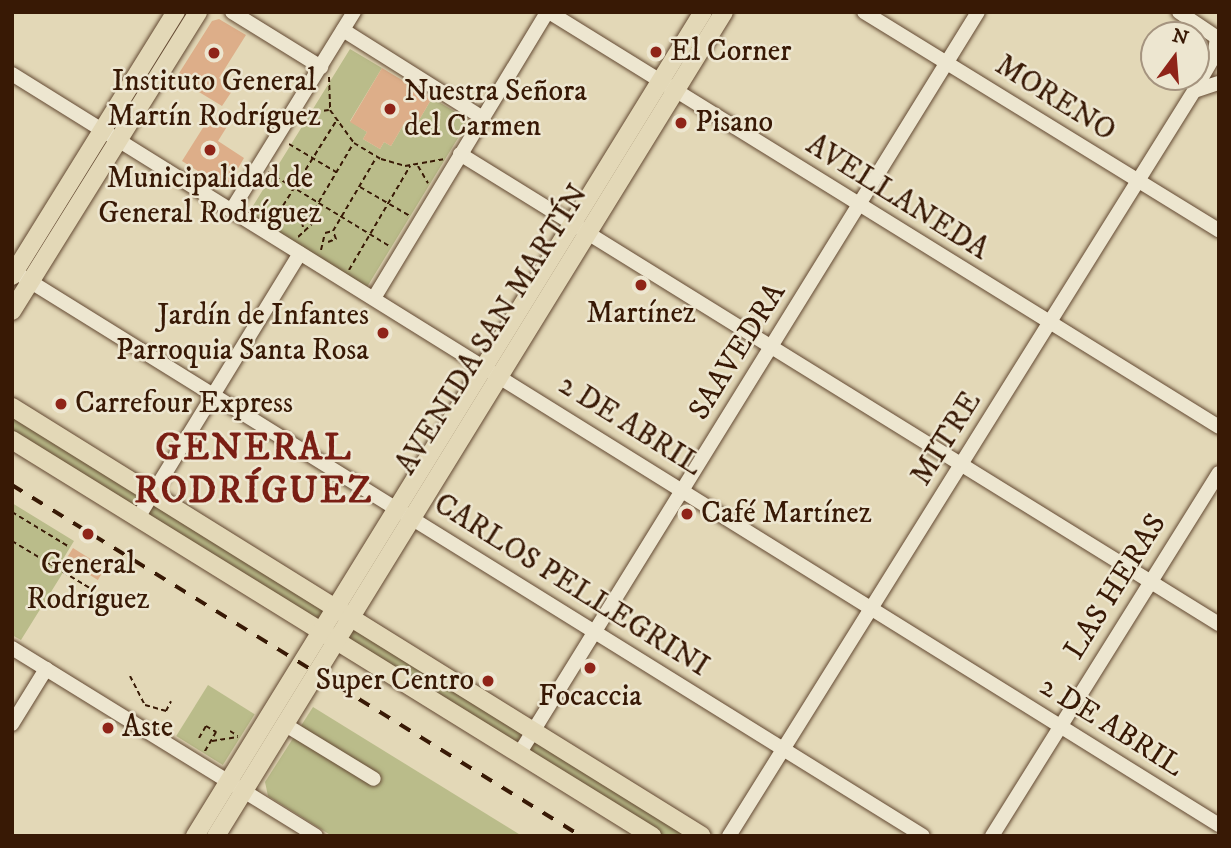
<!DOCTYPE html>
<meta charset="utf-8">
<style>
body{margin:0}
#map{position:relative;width:1231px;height:848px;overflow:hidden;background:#e3d8b7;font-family:"IM FELL DW Pica",serif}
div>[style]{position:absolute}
.green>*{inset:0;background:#babc8a;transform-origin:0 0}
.building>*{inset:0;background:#ddae89;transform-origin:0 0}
.path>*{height:2px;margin-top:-1px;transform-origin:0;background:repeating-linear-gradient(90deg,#381905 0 5px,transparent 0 8.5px)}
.roads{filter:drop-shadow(0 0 2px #634932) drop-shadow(0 0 2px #634932)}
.minor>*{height:14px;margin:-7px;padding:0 7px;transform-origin:7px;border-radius:7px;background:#ede6d0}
.major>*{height:18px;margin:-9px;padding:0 9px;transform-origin:9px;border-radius:9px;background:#e3d8b7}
.rail>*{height:3.5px;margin-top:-1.75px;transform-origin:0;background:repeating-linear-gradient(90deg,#381905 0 12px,transparent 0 24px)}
.dots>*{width:19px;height:19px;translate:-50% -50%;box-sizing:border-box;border:4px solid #ede6d0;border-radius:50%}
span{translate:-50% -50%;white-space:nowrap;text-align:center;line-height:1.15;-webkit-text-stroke:5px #ede6d0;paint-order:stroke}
.poi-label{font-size:30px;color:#381905}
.left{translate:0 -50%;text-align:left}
.right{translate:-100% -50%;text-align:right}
.street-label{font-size:30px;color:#381905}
.district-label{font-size:37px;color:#7a1f14;font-weight:700;letter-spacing:2px}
.frame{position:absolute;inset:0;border:14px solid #381905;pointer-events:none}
.north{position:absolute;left:1140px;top:21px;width:70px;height:70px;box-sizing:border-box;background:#ede6d0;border:2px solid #a5947f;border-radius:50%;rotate:16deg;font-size:19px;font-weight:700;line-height:28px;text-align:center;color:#381905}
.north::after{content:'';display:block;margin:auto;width:24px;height:32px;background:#8f2418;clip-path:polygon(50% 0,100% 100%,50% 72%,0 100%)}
</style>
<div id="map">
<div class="green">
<i style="clip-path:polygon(350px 49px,382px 68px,350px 121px,367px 132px,363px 139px,380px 149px,384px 142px,391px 146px,405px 122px,415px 127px,432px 98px,469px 120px,367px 287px,248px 214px)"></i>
<i style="left:12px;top:407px;width:812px;height:33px;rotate:32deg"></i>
<i style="clip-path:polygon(12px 503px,74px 541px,63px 559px,69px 563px,21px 640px,12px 635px)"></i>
<i style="left:208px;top:685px;width:55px;height:60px;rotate:32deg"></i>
<i style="clip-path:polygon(313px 707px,522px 836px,332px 836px,268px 796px,265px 782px)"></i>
</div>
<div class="building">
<i style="clip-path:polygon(219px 19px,246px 35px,219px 78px,234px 88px,222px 106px,176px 78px,212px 21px)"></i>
<i style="clip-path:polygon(382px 68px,432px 98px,415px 127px,405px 122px,391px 146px,384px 142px,380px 149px,363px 139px,367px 132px,350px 122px)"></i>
<i style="clip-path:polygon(211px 115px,228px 125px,218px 141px,244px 158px,226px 189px,182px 161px)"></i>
<i style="left:73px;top:548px;width:38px;height:14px;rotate:32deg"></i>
</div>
<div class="path">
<i style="left:329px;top:77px;width:33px;rotate:88deg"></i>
<i style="left:330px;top:110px;width:41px;rotate:54deg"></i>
<i style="left:354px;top:143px;width:31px;rotate:31deg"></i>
<i style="left:381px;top:159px;width:25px;rotate:16deg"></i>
<i style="left:405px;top:166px;width:39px;rotate:-10deg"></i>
<i style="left:307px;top:113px;width:22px;rotate:-8deg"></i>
<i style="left:289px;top:144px;width:55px;rotate:30.8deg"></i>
<i style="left:418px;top:166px;width:20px;rotate:60deg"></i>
<i style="left:268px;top:172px;width:142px;rotate:31.4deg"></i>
<i style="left:360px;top:187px;width:58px;rotate:30.1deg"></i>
<i style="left:274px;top:220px;width:117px;rotate:-57.9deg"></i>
<i style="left:303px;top:227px;width:9px;rotate:-103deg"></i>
<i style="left:301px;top:218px;width:8px;rotate:-14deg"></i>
<i style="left:298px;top:237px;width:19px;rotate:-43deg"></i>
<i style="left:312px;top:224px;width:7px;rotate:-106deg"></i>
<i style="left:310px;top:217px;width:85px;rotate:-59.5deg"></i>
<i style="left:328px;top:242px;width:9px;rotate:-21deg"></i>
<i style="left:336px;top:239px;width:9px;rotate:-111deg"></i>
<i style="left:321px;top:250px;width:17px;rotate:-77deg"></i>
<i style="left:325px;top:233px;width:8px;rotate:-14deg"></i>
<i style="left:333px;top:231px;width:85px;rotate:-59.5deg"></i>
<i style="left:349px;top:270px;width:121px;rotate:-59.6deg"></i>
<i style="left:12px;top:512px;width:66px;rotate:31.3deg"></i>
<i style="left:12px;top:541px;width:95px;rotate:31.2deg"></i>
<i style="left:130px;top:676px;width:33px;rotate:63deg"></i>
<i style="left:145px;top:705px;width:22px;rotate:16deg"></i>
<i style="left:166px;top:711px;width:11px;rotate:-63deg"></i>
<i style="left:230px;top:731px;width:9px;rotate:32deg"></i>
<i style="left:199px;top:738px;width:14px;rotate:-60deg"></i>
<i style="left:206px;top:726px;width:12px;rotate:31deg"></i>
<i style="left:216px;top:732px;width:24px;rotate:120deg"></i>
<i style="left:212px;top:741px;width:26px;rotate:-9deg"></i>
</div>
<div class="roads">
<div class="minor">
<i style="left:232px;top:12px;width:105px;rotate:31.7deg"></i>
<i style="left:549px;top:12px;width:788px;rotate:31.77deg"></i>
<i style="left:864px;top:12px;width:417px;rotate:31.6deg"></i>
<i style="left:1179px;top:12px;width:48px;rotate:34deg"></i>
<i style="left:343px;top:30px;width:165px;rotate:32.2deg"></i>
<i style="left:12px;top:74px;width:1422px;rotate:31.89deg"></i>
<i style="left:1194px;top:91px;width:26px;rotate:-18deg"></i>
<i style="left:460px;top:154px;width:893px;rotate:31.77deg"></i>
<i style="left:231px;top:211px;width:234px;rotate:-58.3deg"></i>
<i style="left:23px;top:277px;width:1059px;rotate:31.84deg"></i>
<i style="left:374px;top:298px;width:334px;rotate:-58.8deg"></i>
<i style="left:139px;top:516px;width:308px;rotate:-58.5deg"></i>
<i style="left:12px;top:648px;width:357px;rotate:31.7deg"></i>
<i style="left:12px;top:724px;width:65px;rotate:-58.3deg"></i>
<i style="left:284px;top:724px;width:105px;rotate:31.4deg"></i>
<i style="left:519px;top:754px;width:872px;rotate:-58.26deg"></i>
<i style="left:729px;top:836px;width:878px;rotate:-58.03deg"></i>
<i style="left:1194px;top:91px;width:39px;rotate:-60deg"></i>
<i style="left:1214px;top:57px;width:19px;rotate:-81deg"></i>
<i style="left:992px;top:836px;width:428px;rotate:-58deg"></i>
</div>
<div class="major">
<i style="left:12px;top:276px;width:311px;rotate:-58.2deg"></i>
<i style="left:12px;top:311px;width:352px;rotate:-58.1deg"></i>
<i style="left:12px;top:407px;width:812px;rotate:31.87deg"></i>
<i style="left:12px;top:440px;width:753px;rotate:31.75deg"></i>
<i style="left:195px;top:836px;width:968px;rotate:-58.35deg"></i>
<i style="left:216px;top:836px;width:968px;rotate:-58.35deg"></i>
</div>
</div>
<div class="rail">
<i style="left:12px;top:485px;width:669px;rotate:31.67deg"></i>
</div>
<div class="dots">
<i style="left:656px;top:52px;background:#8f2418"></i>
<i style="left:214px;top:53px;background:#8f2418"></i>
<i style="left:390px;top:109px;background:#8f2418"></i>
<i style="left:681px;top:123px;background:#8f2418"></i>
<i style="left:210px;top:150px;background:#8f2418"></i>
<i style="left:641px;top:285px;background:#8f2418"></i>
<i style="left:383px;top:333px;background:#8f2418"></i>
<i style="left:61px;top:404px;background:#8f2418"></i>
<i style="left:687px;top:514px;background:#8f2418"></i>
<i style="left:88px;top:534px;background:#8f2418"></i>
<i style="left:590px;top:668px;background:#8f2418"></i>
<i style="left:488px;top:681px;background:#8f2418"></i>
<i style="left:108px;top:728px;background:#8f2418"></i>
</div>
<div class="poi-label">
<span class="left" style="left:670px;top:52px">El Corner</span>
<span style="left:214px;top:99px">Instituto General<br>Martín Rodríguez</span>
<span class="left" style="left:404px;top:109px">Nuestra Señora<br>del Carmen</span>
<span class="left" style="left:695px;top:123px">Pisano</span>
<span style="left:210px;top:196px">Municipalidad de<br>General Rodríguez</span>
<span style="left:641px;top:314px">Martínez</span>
<span class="right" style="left:369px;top:333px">Jardín de Infantes<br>Parroquia Santa Rosa</span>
<span class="left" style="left:75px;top:404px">Carrefour Express</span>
<span class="left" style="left:701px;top:514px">Café Martínez</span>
<span style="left:88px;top:582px">General<br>Rodríguez</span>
<span class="right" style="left:474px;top:681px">Super Centro</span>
<span style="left:590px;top:697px">Focaccia</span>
<span class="left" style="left:122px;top:728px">Aste</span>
</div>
<div class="street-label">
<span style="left:1055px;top:99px;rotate:32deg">MORENO</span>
<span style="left:897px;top:198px;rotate:32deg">AVELLANEDA</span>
<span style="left:493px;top:330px;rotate:-58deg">AVENIDA SAN MARTÍN</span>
<span style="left:738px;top:352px;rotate:-58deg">SAAVEDRA</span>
<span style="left:630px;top:426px;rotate:32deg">2 DE ABRIL</span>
<span style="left:947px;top:439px;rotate:-58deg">MITRE</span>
<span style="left:571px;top:586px;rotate:32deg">CARLOS PELLEGRINI</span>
<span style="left:1116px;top:587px;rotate:-58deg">LAS HERAS</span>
<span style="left:1111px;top:727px;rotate:32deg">2 DE ABRIL</span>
</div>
<div class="district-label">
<span style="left:254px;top:471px">GENERAL<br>RODRÍGUEZ</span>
</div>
<div class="frame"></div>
<div class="north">N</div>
</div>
